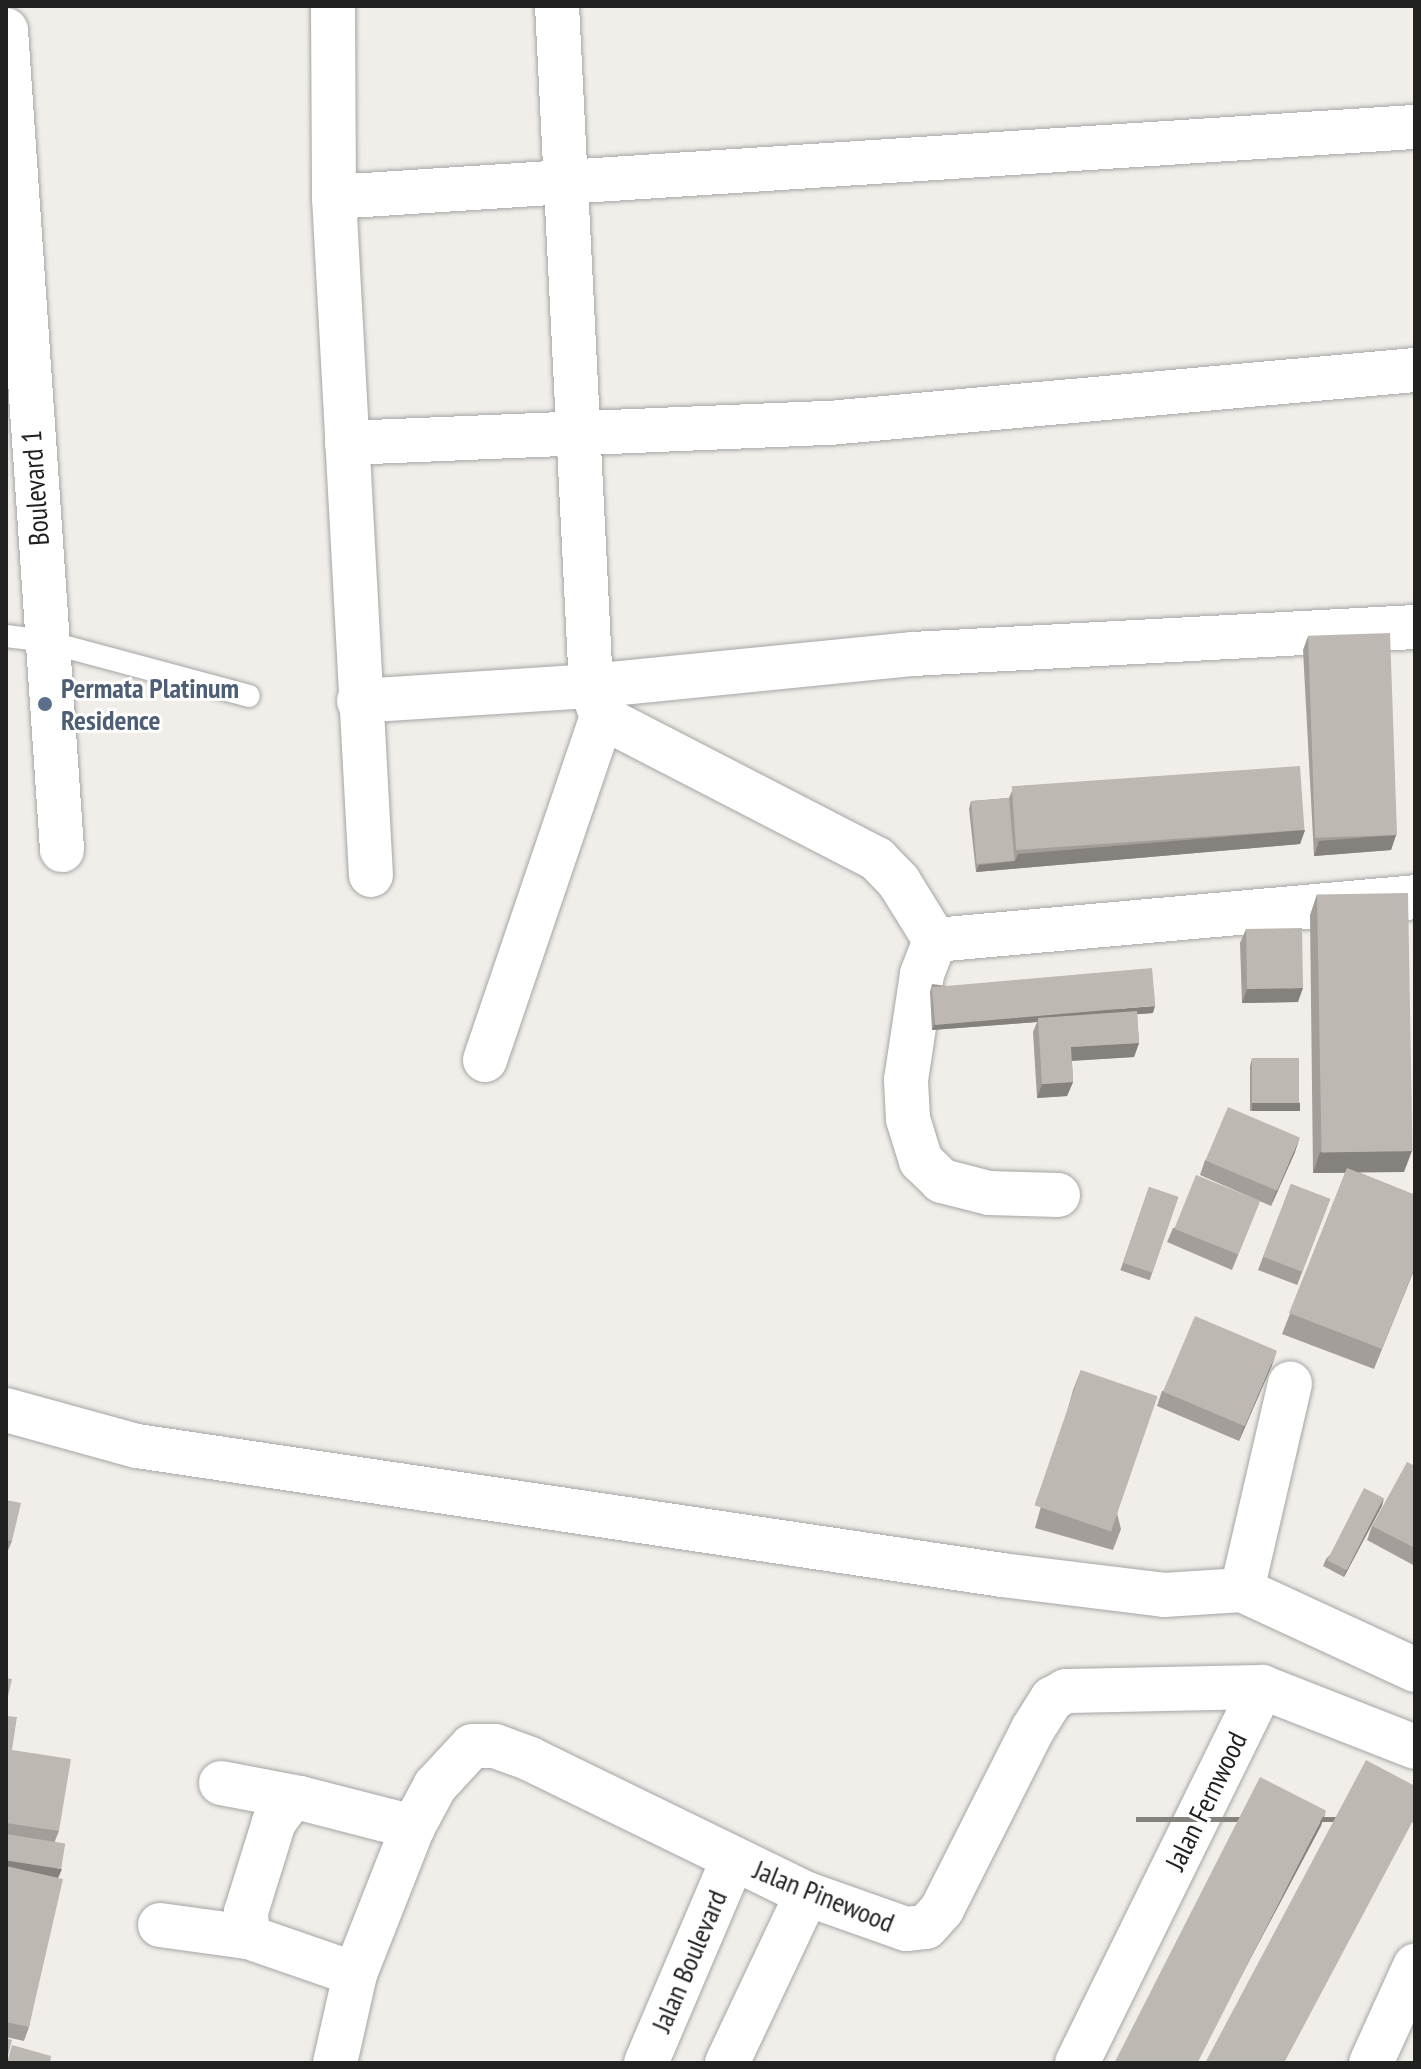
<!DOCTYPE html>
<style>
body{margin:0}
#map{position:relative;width:1421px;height:2069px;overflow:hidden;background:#f1eee9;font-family:"PT Sans Narrow",sans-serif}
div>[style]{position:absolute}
.roads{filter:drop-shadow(0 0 2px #a5a5a5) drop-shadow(0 0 2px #a5a5a5)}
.lane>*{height:22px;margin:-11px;padding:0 11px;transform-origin:11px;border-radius:11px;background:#fff}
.street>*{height:44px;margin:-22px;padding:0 22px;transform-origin:22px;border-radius:22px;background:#fff}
.wall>*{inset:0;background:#a39e99;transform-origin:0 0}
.shaded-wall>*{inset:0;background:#85817d;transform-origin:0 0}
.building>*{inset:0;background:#beb8b2;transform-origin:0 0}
.dots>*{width:22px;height:22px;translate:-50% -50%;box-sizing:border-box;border:4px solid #fff;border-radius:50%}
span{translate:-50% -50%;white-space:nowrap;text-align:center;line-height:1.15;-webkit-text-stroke:6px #fff;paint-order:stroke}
.street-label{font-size:28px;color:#212121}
.service-label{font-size:28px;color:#4e5e75;font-weight:700}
.left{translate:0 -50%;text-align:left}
.frame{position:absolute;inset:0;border:8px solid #212121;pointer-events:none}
</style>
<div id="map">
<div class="roads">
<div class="lane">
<i style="left:6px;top:636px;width:38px;rotate:7deg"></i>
<i style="left:44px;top:641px;width:212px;rotate:15deg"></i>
</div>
<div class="street">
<i style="left:333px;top:6px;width:191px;rotate:89.7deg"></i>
<i style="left:334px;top:197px;width:679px;rotate:86.88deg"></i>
<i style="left:6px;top:30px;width:822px;rotate:86.09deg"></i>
<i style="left:334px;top:197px;width:1083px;rotate:-3.71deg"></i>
<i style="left:347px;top:443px;width:493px;rotate:-2.4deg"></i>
<i style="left:840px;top:422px;width:577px;rotate:-5.17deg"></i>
<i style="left:359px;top:701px;width:232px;rotate:-3.7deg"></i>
<i style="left:591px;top:686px;width:324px;rotate:-5.7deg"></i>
<i style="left:913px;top:654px;width:503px;rotate:-3.08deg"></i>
<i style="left:602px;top:717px;width:309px;rotate:27.3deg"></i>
<i style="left:877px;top:859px;width:32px;rotate:46deg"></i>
<i style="left:899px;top:882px;width:68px;rotate:58.2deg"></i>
<i style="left:485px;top:1060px;width:362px;rotate:-71.2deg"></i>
<i style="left:602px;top:717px;width:33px;rotate:-110deg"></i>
<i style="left:591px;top:686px;width:681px;rotate:-92.86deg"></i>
<i style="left:1058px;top:1195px;width:69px;rotate:-178.3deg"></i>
<i style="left:989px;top:1193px;width:49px;rotate:-165.7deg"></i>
<i style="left:942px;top:1181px;width:29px;rotate:-136deg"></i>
<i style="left:921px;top:1161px;width:44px;rotate:-107.2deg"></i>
<i style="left:908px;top:1119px;width:39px;rotate:-93deg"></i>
<i style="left:906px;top:1080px;width:107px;rotate:-81.4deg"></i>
<i style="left:922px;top:974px;width:36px;rotate:-69deg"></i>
<i style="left:935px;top:940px;width:482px;rotate:-5.1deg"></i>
<i style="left:6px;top:1410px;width:136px;rotate:15.4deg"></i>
<i style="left:137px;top:1446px;width:875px;rotate:8.48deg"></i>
<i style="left:1002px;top:1575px;width:163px;rotate:7deg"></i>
<i style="left:1164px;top:1595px;width:78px;rotate:-3.7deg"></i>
<i style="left:1242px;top:1590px;width:191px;rotate:24.8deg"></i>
<i style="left:1242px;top:1590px;width:212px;rotate:-76.9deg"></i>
<i style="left:221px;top:1783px;width:80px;rotate:10.8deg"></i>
<i style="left:160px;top:1925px;width:89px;rotate:7.8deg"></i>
<i style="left:355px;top:1974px;width:113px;rotate:-160.9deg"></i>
<i style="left:248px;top:1937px;width:25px;rotate:-95deg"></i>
<i style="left:246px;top:1912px;width:94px;rotate:-72.7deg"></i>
<i style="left:274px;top:1822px;width:24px;rotate:-54deg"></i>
<i style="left:288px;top:1803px;width:13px;rotate:-23deg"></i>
<i style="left:300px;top:1798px;width:117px;rotate:14.4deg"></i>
<i style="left:335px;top:2063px;width:91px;rotate:-77.3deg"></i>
<i style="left:355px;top:1974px;width:158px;rotate:-68.5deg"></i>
<i style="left:413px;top:1827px;width:47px;rotate:-61.8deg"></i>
<i style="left:435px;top:1786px;width:54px;rotate:-47.2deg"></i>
<i style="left:472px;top:1746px;width:23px"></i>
<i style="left:495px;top:1746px;width:37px;rotate:20deg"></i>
<i style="left:530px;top:1759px;width:308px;rotate:26deg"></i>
<i style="left:807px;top:1894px;width:105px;rotate:19.5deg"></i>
<i style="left:906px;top:1929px;width:20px;rotate:-6deg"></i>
<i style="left:926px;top:1927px;width:24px;rotate:-48deg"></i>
<i style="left:942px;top:1909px;width:202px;rotate:-63.2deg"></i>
<i style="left:1033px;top:1729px;width:36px;rotate:-58deg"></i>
<i style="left:1052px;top:1699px;width:16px;rotate:-30deg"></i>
<i style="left:1066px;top:1691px;width:196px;rotate:-1.2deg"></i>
<i style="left:1262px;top:1687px;width:164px;rotate:21.4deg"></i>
<i style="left:646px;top:2063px;width:222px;rotate:-66.9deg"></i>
<i style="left:727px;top:2063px;width:187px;rotate:-64.7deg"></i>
<i style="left:1077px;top:2063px;width:419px;rotate:-63.8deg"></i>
<i style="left:1371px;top:2063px;width:107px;rotate:-65.6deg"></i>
</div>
</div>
<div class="wall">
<i style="clip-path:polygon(1308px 636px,1396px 835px,1391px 850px,1314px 856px,1303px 650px)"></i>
<i style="clip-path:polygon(1012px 791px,1305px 830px,1300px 844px,976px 872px,969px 809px,971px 801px,1009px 798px)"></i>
<i style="clip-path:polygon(1317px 894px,1404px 1172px,1358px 1172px,1415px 1195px,1415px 1268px,1374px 1369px,1282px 1334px,1345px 1173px,1313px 1173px,1310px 915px)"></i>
<i style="clip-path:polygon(1246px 929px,1298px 1002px,1242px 1003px,1240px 943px)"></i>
<i style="clip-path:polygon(932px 984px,1153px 1013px,1137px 1014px,1139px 1043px,1134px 1057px,1072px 1061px,1073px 1082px,1067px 1096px,1037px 1098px,1033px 1032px,1037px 1022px,932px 1030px,930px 992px)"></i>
<i style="clip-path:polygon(1252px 1058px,1300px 1103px,1297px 1111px,1250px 1111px,1250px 1066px)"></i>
<i style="clip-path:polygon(1295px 1152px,1271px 1206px,1200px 1175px,1205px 1160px)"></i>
<i style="left:1291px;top:1184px;width:42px;height:92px;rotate:21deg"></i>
<i style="left:1149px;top:1187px;width:31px;height:88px;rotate:19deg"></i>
<i style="clip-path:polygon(1260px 1201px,1232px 1270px,1167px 1242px,1173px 1228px)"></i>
<i style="clip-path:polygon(1272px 1365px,1239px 1441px,1157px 1406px,1162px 1391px)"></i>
<i style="clip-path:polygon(1081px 1370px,1121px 1529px,1113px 1550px,1035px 1528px,1073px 1390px)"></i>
<i style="clip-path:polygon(1415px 1466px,1415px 1566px,1367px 1540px,1372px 1526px)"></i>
<i style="clip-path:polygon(1384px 1498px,1344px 1577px,1323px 1566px,1326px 1559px)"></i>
<i style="clip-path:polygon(6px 1500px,12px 1541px,6px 1555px)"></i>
<i style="clip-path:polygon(6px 1716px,12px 1750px,59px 1831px,55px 1841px,58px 1878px,29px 2027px,24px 2041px,6px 2037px)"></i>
</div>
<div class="shaded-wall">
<i style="clip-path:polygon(1305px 830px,1300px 844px,976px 872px,979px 865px,1015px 861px,1018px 854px)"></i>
<i style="clip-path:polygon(1396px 835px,1391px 850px,1314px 856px,1319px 841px)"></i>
<i style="clip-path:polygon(1303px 988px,1298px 1002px,1242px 1003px,1247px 989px)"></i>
<i style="clip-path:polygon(1155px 1006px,1153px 1013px,1039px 1022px,1038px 1018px,1037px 1022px,932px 1030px,935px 1023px)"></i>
<i style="clip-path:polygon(1139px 1043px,1134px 1057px,1066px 1061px,1071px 1047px)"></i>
<i style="clip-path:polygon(1073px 1082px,1067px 1096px,1037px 1098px,1042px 1084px)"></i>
<i style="left:1252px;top:1103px;width:48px;height:8px"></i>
<i style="clip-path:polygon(1300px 1137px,1295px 1152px,1271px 1206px,1276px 1191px)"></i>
<i style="clip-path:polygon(1412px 1151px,1404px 1172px,1313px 1173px,1320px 1152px)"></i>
<i style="clip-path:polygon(1277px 1351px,1272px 1365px,1239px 1441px,1244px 1426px)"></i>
<i style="clip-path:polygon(1384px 1498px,1382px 1506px,1344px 1577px,1346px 1570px)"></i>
<i style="clip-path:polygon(1326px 1811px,1321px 1826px,1195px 2063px,1193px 2063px)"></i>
<i style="left:1415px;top:1817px;width:5px;height:279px;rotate:90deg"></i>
<i style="clip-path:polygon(6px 1860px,62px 1869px,56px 1883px,6px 1876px)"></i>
</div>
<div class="building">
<i style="left:1390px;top:633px;width:202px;height:82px;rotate:88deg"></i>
<i style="left:1300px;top:766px;width:64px;height:289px;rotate:86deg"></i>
<i style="left:1009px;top:798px;width:63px;height:38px;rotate:85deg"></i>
<i style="left:1408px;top:893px;width:258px;height:91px;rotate:89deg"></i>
<i style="left:1302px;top:928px;width:60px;height:56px;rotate:89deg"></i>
<i style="left:1152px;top:968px;width:38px;height:221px;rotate:85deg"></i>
<i style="clip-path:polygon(1137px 1011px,1139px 1043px,1071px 1047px,1073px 1082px,1042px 1084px,1038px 1018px)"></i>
<i style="left:1252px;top:1058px;width:47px;height:45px"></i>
<i style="left:1228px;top:1107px;width:78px;height:58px;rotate:23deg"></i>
<i style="clip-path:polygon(1347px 1168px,1415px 1195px,1415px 1266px,1382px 1349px,1289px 1313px)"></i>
<i style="left:1196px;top:1175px;width:69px;height:58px;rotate:22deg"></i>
<i style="left:1291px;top:1184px;width:42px;height:78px;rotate:21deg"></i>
<i style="left:1149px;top:1187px;width:31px;height:80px;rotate:19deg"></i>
<i style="left:1195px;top:1316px;width:89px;height:82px;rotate:23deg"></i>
<i style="left:1081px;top:1370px;width:81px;height:143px;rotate:19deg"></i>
<i style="clip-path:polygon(1407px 1462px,1415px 1466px,1415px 1548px,1372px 1526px)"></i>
<i style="left:1364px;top:1488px;width:22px;height:81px;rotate:27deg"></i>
<i style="clip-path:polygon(6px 1500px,21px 1503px,12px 1541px,6px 1540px)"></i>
<i style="clip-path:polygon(6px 1678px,12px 1679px,6px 1706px)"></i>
<i style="clip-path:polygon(6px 1716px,17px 1717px,12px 1750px,71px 1759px,59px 1831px,6px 1823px)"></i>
<i style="clip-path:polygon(1366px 1760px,1415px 1786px,1415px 1817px,1284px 2063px,1205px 2063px)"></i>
<i style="left:1260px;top:1777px;width:74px;height:323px;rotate:27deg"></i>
<i style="left:6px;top:1834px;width:60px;height:26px;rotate:9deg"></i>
<i style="clip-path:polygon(6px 1866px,63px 1879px,29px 2027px,6px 2022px)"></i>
<i style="clip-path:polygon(6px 2038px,12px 2040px,6px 2063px)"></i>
<i style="clip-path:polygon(12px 2045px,51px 2056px,50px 2063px,7px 2063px)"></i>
</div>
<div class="dots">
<i style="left:45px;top:704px;background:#5c6f8a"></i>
</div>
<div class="street-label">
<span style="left:35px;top:488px;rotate:-94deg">Boulevard 1</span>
<span style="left:1206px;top:1801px;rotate:-64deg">Jalan Fernwood</span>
<span style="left:824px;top:1896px;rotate:22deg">Jalan Pinewood</span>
<span style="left:689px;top:1961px;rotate:-67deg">Jalan Boulevard</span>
</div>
<div class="service-label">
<span class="left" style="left:61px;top:704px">Permata Platinum<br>Residence</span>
</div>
<div class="frame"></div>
</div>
